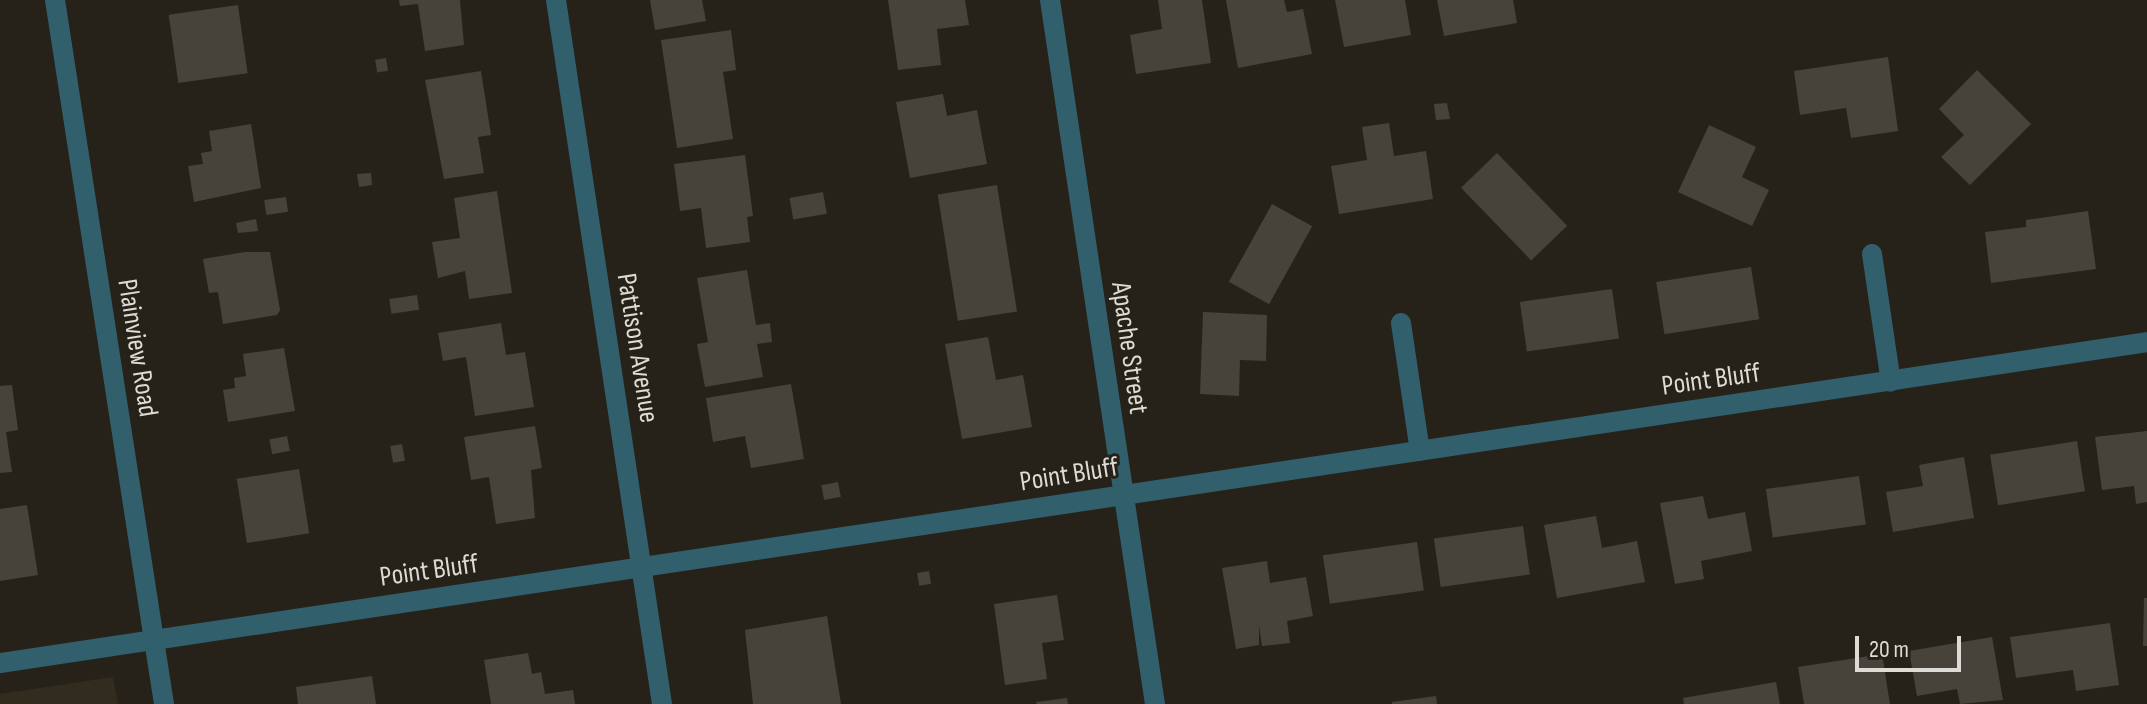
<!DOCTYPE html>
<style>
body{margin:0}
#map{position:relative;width:2147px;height:704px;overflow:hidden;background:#262219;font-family:"Sofia Sans Condensed",sans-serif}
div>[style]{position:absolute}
.built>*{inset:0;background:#312c1d}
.building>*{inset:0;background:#47433a;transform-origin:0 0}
.minor>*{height:20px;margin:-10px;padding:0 10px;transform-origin:10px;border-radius:10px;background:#315f6c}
.tertiary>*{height:20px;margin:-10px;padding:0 10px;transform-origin:10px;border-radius:10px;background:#315f6c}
span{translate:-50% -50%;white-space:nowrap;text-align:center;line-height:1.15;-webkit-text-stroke:6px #262219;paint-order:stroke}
.street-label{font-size:28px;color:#dddbd5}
.scale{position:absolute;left:1855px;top:636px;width:106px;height:36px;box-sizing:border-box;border:4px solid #dddbd5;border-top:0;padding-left:10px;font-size:24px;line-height:28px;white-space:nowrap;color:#dddbd5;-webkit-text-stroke:6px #262219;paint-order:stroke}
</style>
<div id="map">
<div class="built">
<i style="clip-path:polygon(113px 677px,118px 704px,0 704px,0 694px)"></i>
</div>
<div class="building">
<i style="clip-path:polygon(399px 0,460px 0,464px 45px,425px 51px,418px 4px,400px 6px)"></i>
<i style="clip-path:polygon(650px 0,702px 0,706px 21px,655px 30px)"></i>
<i style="clip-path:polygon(888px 0,965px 0,969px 25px,937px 29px,941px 65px,898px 70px)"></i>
<i style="clip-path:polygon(1158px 0,1202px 0,1211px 63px,1136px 74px,1130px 35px,1162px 29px)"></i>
<i style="clip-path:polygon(1226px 0,1284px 0,1287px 12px,1303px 9px,1312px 54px,1238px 68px)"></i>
<i style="clip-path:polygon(1335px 0,1405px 0,1411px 35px,1344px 47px)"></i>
<i style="clip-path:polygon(1437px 0,1513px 0,1517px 23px,1444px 36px)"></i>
<i style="left:238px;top:5px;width:69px;height:70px;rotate:82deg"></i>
<i style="clip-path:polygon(731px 30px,736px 70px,723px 72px,733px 139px,677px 148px,661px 40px)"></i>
<i style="clip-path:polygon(1888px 57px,1898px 131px,1851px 138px,1846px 108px,1800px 115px,1794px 71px)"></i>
<i style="left:386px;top:58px;width:13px;height:11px;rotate:81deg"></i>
<i style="clip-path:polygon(1977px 70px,2031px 124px,1970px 185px,1941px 157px,1964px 135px,1939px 109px)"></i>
<i style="clip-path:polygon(481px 71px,491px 135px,478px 137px,484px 173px,444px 179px,425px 80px)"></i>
<i style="clip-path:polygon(943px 94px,947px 116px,977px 110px,987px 164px,910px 178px,896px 102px)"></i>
<i style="clip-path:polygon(1447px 103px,1450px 119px,1436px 120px,1434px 104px)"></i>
<i style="clip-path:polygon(1389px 123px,1394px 156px,1426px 151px,1433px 199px,1339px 214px,1331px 166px,1367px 160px,1362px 127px)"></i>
<i style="clip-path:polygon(251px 124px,261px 188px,194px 202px,188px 166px,203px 164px,201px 153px,212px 151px,209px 131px)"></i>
<i style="clip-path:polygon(1709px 125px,1756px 147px,1742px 177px,1769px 190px,1752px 226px,1678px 192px)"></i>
<i style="left:1497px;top:153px;width:101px;height:50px;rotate:46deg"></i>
<i style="clip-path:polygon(745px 155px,753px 216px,747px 217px,750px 242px,706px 248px,701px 208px,680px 211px,674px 164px)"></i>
<i style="clip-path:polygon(371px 173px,372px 185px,359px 187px,357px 174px)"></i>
<i style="left:997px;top:185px;width:128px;height:60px;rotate:81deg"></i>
<i style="clip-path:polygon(497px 191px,512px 293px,469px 299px,465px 271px,438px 278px,432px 242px,460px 238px,454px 198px)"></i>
<i style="left:823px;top:192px;width:22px;height:34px;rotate:80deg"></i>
<i style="left:286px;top:197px;width:15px;height:22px;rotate:82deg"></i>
<i style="left:1272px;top:204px;width:46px;height:89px;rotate:29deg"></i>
<i style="clip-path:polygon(2088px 211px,2096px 269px,1991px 283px,1985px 232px,2026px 227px,2026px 220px)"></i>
<i style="clip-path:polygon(256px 219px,258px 231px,238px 233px,236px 223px)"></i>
<i style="clip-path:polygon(245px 252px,270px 252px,280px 310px,277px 315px,223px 324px,218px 292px,209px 293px,203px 259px)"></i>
<i style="left:1751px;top:267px;width:53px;height:96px;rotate:81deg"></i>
<i style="clip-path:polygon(747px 270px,756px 325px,770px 323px,772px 342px,757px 344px,763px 377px,705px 387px,697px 344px,708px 342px,697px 278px)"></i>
<i style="left:1612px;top:289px;width:50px;height:93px;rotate:82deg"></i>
<i style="left:417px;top:295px;width:15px;height:28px;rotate:82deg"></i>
<i style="clip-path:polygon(1203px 312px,1267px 315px,1266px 361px,1240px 360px,1239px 396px,1200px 394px)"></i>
<i style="clip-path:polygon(501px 323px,506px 355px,525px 352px,534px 407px,475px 416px,466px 357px,443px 361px,438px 333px)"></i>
<i style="clip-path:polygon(988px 337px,996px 380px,1023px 375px,1032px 427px,962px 439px,945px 344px)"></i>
<i style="clip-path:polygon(284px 348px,295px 411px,228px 422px,223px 390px,235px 388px,234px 378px,246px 376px,243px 354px)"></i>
<i style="clip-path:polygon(791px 384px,804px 459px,751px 468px,745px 436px,713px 442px,706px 398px)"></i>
<i style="clip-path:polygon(12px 385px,18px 430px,6px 432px,12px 472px,0 473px,0 386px)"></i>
<i style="clip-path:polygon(535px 426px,542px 468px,531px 470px,535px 518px,496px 524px,489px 477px,471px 480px,464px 437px)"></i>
<i style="clip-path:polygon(2147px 431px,2147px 502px,2136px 504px,2134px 486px,2102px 490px,2095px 437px)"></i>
<i style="left:287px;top:436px;width:15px;height:18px;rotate:79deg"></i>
<i style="left:2077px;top:441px;width:51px;height:88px;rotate:81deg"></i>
<i style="left:402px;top:444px;width:17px;height:12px;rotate:80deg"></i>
<i style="clip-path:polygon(1964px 457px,1974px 518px,1893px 532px,1886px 492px,1923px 486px,1919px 465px)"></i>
<i style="left:299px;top:469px;width:65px;height:63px;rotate:81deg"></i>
<i style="left:1859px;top:476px;width:49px;height:94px;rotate:82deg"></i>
<i style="left:838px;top:482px;width:15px;height:17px;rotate:79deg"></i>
<i style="clip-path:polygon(1703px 496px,1708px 519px,1745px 512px,1752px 551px,1701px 561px,1704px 579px,1675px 584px,1660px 503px)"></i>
<i style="clip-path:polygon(27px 505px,38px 575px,0 581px,0 509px)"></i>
<i style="clip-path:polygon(1596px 516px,1602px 548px,1637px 541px,1645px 582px,1557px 598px,1544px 525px)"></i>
<i style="left:1523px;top:526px;width:49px;height:90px;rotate:82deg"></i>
<i style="left:1417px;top:542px;width:49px;height:95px;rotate:82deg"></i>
<i style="clip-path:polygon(1267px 561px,1270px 583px,1306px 577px,1313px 616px,1287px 621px,1290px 643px,1262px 646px,1259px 626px,1259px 645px,1236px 649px,1222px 568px)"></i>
<i style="left:929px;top:571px;width:13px;height:12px;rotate:81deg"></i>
<i style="clip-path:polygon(1057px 595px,1064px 640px,1042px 643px,1047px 679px,1005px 685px,994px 604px)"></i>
<i style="clip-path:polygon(2144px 598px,2147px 598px,2147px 646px,2143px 646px)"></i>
<i style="clip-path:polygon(827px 616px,841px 704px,753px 704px,745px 630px)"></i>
<i style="clip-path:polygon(2110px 623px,2119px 685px,2076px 691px,2073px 670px,2016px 678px,2010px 637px)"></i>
<i style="clip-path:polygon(1992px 637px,2003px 700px,1960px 704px,1957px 689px,1917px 696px,1909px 651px)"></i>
<i style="clip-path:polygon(528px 653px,532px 674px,541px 672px,545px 694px,573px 690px,575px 704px,491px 704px,484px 660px)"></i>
<i style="clip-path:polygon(1882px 654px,1890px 704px,1804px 704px,1798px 667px)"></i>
<i style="clip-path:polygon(372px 676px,376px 704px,298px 704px,296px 687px)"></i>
<i style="clip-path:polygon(1776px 682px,1780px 704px,1684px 704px,1683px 698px)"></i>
<i style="clip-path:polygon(1436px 696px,1437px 704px,1392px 704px,1392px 702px)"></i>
<i style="clip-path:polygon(1067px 698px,1068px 704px,1037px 704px,1036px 702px)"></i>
</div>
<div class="minor">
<i style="left:556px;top:0;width:712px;rotate:81.44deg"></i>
<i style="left:1050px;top:0;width:712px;rotate:81.52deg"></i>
<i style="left:1872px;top:254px;width:129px;rotate:81.6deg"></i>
<i style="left:1401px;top:323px;width:129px;rotate:81.6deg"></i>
<i style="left:0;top:663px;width:156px;rotate:-8.5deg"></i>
<i style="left:154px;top:640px;width:65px;rotate:81.1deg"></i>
</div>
<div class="tertiary">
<i style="left:55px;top:0;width:648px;rotate:81.21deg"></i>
<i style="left:154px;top:640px;width:2015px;rotate:-8.5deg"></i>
</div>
<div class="street-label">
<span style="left:137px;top:348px;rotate:81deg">Plainview Road</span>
<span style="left:637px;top:348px;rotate:81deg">Pattison Avenue</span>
<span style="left:1129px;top:348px;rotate:82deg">Apache Street</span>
<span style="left:1711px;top:380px;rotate:-8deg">Point Bluff</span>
<span style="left:1069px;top:475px;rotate:-9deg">Point Bluff</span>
<span style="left:429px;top:571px;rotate:-8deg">Point Bluff</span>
</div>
<div class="scale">20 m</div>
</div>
